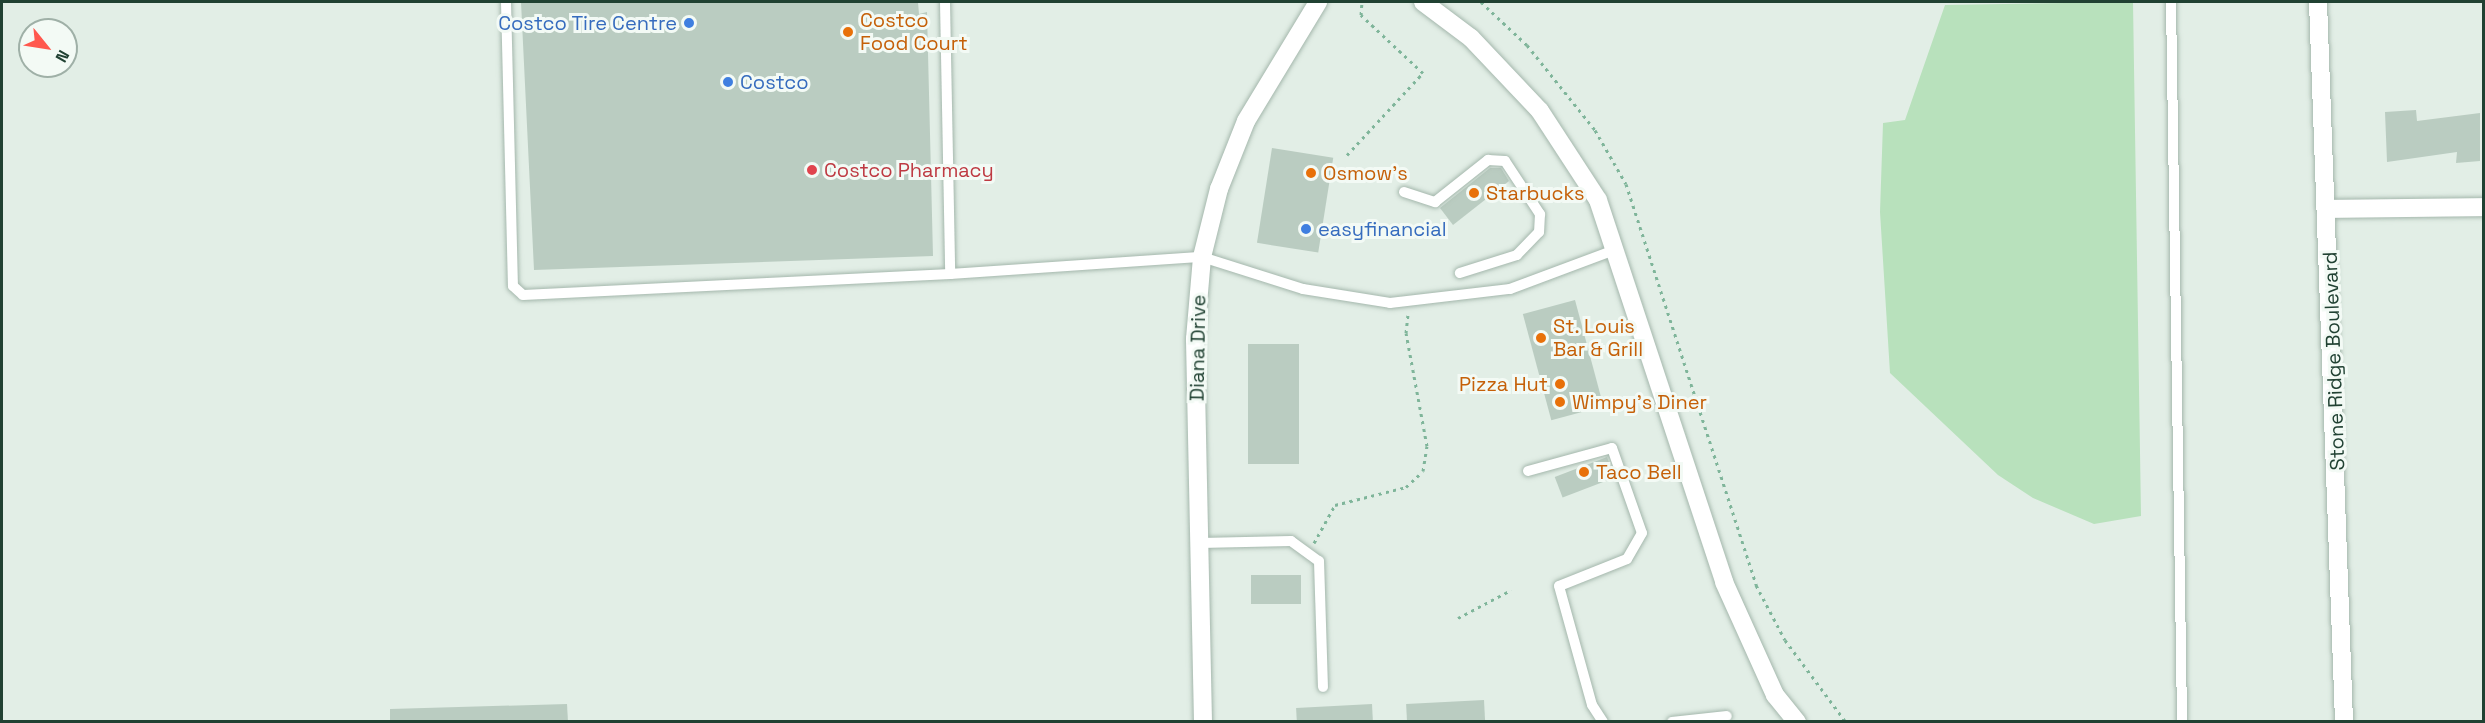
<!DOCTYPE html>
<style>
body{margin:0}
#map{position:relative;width:2485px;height:723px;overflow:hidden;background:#e2eee6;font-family:"Space Grotesk",sans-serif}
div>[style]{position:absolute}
.green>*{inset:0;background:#b8e1bc}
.building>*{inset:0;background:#baccc1;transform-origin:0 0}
.path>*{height:3px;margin-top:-1.5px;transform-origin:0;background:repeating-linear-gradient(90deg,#7fb59a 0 3px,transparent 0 7.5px)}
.roads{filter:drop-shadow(0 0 2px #a4b7ac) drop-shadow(0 0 2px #a4b7ac)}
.lane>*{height:10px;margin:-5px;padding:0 5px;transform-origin:5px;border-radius:5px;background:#fff}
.street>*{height:18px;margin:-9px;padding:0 9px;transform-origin:9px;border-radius:9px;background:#fff}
.secondary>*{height:18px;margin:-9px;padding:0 9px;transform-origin:9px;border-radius:9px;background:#fff}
.dots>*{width:16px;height:16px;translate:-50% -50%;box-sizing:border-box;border:3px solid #f3faf5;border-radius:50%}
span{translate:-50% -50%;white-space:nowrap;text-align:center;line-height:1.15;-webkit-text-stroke:6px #f3faf5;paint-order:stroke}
.food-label{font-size:20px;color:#c56008}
.left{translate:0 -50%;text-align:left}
.right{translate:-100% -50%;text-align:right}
.shop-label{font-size:20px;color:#366cbe}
.health-label{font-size:20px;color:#be3a42}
.street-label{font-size:20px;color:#204132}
.frame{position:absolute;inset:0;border:3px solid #204132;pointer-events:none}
.north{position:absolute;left:18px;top:18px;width:60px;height:60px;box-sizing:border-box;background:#f3faf5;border:2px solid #9fb0a7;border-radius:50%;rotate:120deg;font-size:16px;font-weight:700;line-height:24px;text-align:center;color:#204132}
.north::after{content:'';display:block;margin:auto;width:21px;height:27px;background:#ff584e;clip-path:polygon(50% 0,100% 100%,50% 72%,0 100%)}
</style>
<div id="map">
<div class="green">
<i style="clip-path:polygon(2133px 2px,2141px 516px,2094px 524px,2033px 498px,1998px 475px,1890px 373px,1880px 212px,1883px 123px,1905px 120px,1945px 5px)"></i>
</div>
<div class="building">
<i style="clip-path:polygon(521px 2px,918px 2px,919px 14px,927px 12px,933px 256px,534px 270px)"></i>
<i style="clip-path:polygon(2416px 110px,2417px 121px,2480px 113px,2480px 161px,2456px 163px,2457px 152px,2387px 162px,2385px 112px)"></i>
<i style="left:1272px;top:148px;width:62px;height:96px;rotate:9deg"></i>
<i style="clip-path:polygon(1490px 168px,1501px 168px,1509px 181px,1453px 225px,1440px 208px)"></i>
<i style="left:1575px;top:300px;width:110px;height:54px;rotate:75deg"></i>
<i style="left:1248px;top:344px;width:51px;height:120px"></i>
<i style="left:1607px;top:457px;width:22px;height:56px;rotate:69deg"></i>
<i style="left:1251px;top:575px;width:50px;height:29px"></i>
<i style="left:1484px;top:700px;width:21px;height:78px;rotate:87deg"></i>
<i style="clip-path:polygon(567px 704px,568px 722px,390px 722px,390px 709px)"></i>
<i style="left:1372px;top:704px;width:18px;height:76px;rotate:87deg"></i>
</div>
<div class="path">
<i style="left:1481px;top:2px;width:63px;rotate:43.1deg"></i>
<i style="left:1527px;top:45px;width:109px;rotate:51.3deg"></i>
<i style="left:1595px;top:130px;width:62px;rotate:60.1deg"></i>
<i style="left:1626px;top:184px;width:422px;rotate:72deg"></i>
<i style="left:1756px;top:585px;width:62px;rotate:62.2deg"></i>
<i style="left:1785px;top:640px;width:102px;rotate:53.4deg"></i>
<i style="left:1347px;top:155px;width:112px;rotate:-47.2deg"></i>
<i style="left:1423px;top:73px;width:85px;rotate:-136.9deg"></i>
<i style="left:1361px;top:15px;width:13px;rotate:-86deg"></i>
<i style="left:1314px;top:543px;width:43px;rotate:-61.1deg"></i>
<i style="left:1335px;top:505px;width:73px;rotate:-14.2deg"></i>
<i style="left:1406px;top:487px;width:23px;rotate:-43deg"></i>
<i style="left:1423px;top:471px;width:25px;rotate:-81deg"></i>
<i style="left:1427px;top:446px;width:115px;rotate:-100.5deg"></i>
<i style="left:1406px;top:333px;width:18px;rotate:-84deg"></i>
<i style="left:1458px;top:618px;width:60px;rotate:-27.8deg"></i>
</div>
<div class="roads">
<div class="lane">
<i style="left:506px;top:2px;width:284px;rotate:88.6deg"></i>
<i style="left:513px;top:286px;width:13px;rotate:42deg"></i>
<i style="left:523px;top:295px;width:428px;rotate:-2.8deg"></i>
<i style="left:945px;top:2px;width:272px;rotate:88.9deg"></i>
<i style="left:950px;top:274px;width:253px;rotate:-3.9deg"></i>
<i style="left:1202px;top:257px;width:106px;rotate:17.6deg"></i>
<i style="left:1303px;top:289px;width:88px;rotate:9.1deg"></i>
<i style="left:1390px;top:303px;width:121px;rotate:-6.7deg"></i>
<i style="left:1510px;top:289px;width:114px;rotate:-20.5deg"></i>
<i style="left:2171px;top:2px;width:720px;rotate:89.12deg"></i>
<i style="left:1404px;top:192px;width:33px;rotate:18deg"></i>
<i style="left:1435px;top:202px;width:68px;rotate:-38.4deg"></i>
<i style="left:1488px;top:160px;width:17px;rotate:3deg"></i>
<i style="left:1505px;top:161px;width:64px;rotate:56.6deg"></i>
<i style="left:1540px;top:214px;width:18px;rotate:93deg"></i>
<i style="left:1539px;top:232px;width:32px;rotate:134deg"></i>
<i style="left:1517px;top:255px;width:60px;rotate:162.5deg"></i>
<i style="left:1528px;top:471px;width:87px;rotate:-15.3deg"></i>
<i style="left:1612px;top:448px;width:90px;rotate:70.6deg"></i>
<i style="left:1642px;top:533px;width:30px;rotate:120deg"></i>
<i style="left:1627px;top:559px;width:73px;rotate:158.3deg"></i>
<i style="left:1559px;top:586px;width:123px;rotate:74.5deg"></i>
<i style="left:1592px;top:705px;width:20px;rotate:57deg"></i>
<i style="left:1200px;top:543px;width:91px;rotate:-1.3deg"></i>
<i style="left:1291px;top:541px;width:34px;rotate:36deg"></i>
<i style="left:1319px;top:561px;width:126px;rotate:88.2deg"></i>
<i style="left:1672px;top:722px;width:55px;rotate:-6.2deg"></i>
</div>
<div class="street">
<i style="left:2318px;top:2px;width:720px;rotate:87.93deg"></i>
<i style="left:2330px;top:209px;width:154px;rotate:-0.7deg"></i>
<i style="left:1203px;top:722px;width:383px;rotate:-91.2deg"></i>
<i style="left:1195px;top:339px;width:82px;rotate:-85.1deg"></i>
<i style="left:1202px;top:257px;width:70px;rotate:-76deg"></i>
<i style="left:1219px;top:189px;width:73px;rotate:-68.3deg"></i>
<i style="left:1246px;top:121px;width:139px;rotate:-58.8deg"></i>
</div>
<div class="secondary">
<i style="left:1423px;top:2px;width:60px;rotate:36.9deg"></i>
<i style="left:1471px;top:38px;width:100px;rotate:46.6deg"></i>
<i style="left:1540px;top:111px;width:106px;rotate:56.9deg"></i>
<i style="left:1598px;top:200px;width:402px;rotate:71.7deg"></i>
<i style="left:1724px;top:582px;width:124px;rotate:65.7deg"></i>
<i style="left:1775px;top:695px;width:35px;rotate:51deg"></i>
</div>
</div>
<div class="dots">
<i style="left:689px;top:23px;background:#3f7fe0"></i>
<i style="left:848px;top:32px;background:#e8710a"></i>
<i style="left:728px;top:82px;background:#3f7fe0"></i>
<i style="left:812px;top:170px;background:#e0444e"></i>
<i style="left:1311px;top:173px;background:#e8710a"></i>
<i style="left:1474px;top:193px;background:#e8710a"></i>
<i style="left:1306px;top:229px;background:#3f7fe0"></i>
<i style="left:1541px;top:338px;background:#e8710a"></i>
<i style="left:1560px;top:384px;background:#e8710a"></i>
<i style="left:1560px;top:402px;background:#e8710a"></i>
<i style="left:1584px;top:472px;background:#e8710a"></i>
</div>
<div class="food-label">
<span class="left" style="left:860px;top:32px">Costco<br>Food Court</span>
<span class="left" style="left:1323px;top:173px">Osmow's</span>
<span class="left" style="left:1486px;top:193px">Starbucks</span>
<span class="left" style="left:1553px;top:338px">St. Louis<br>Bar &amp; Grill</span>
<span class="right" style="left:1548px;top:384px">Pizza Hut</span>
<span class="left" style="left:1572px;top:402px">Wimpy's Diner</span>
<span class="left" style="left:1596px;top:472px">Taco Bell</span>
</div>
<div class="shop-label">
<span class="right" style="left:677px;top:23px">Costco Tire Centre</span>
<span class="left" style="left:740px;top:82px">Costco</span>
<span class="left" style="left:1318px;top:229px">easyfinancial</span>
</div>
<div class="health-label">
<span class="left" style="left:824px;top:170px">Costco Pharmacy</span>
</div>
<div class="street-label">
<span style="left:1198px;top:348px;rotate:-89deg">Diana Drive</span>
<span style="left:2334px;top:361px;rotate:-92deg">Stone Ridge Boulevard</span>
</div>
<div class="frame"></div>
<div class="north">N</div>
</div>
